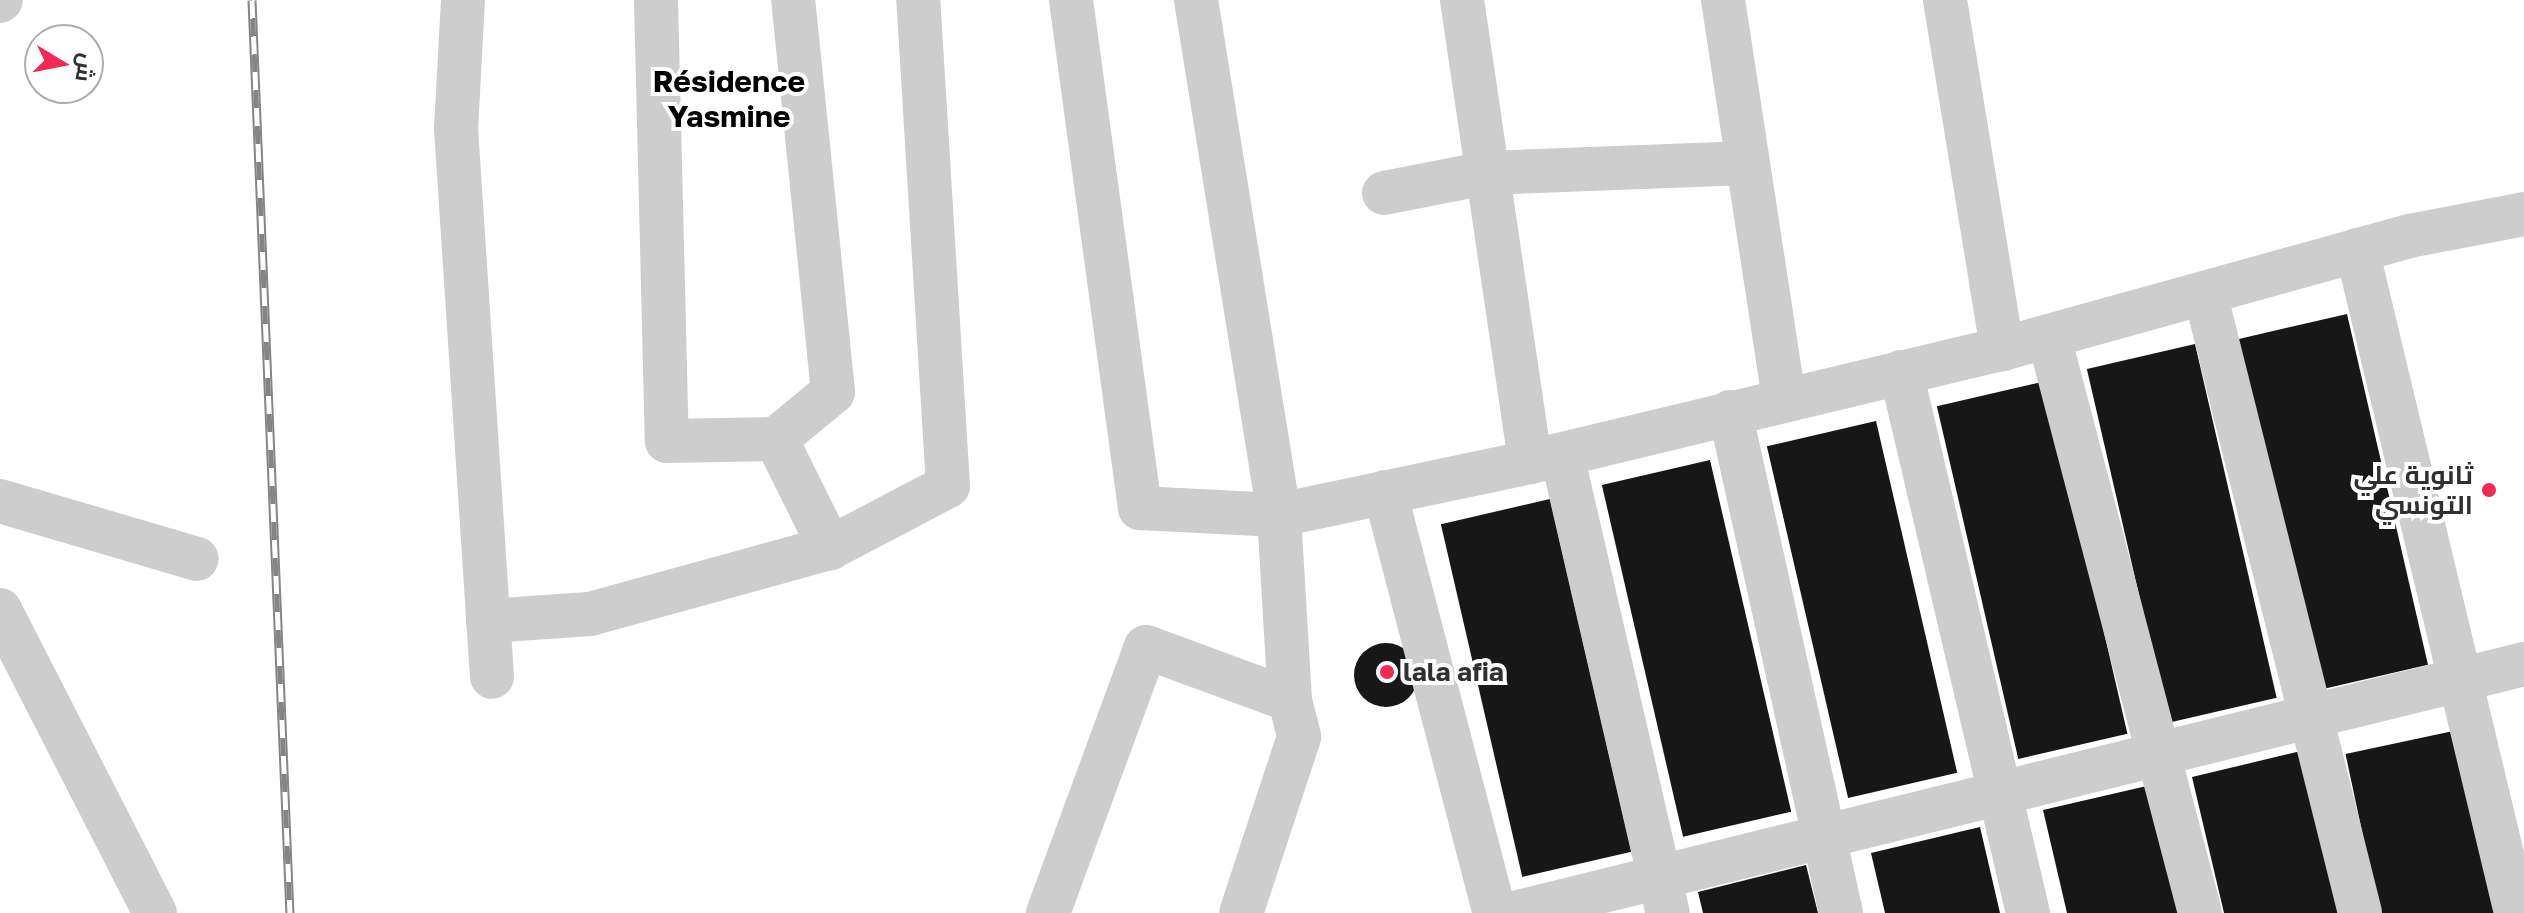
<!DOCTYPE html>
<meta charset="utf-8">
<style>
body{margin:0}
#map{position:relative;width:2524px;height:913px;overflow:hidden;background:#fff;font-family:"Golos Text",Cairo,sans-serif}
div>[style]{position:absolute}
.building>*{inset:0;background:#171717;transform-origin:0 0}
.round{border-radius:50%}
.minor>*{height:44px;margin:-22px;padding:0 22px;transform-origin:22px;border-radius:22px;background:#cdcdcd}
.rail>*{height:9px;margin-top:-4.5px;transform-origin:0;background:repeating-linear-gradient(90deg,#fff 0 18px,#858585 0 36px);box-sizing:border-box;border-block:2px solid #858585}
.dots>*{width:22px;height:22px;translate:-50% -50%;box-sizing:border-box;border:4px solid #fff;border-radius:50%}
span{translate:-50% -50%;white-space:nowrap;text-align:center;line-height:1.15;-webkit-text-stroke:8px #fff;paint-order:stroke}
.poi-label{font-size:26px;color:#303030;font-weight:700}
.right{translate:-100% -50%;text-align:right}
.left{translate:0 -50%;text-align:left}
.quarter-label{font-size:30px;color:#000;font-weight:700}
.north{position:absolute;left:24px;top:24px;width:80px;height:80px;box-sizing:border-box;background:#fff;border:2px solid #acacac;border-radius:50%;rotate:100deg;font-size:22px;font-weight:700;line-height:32px;text-align:center;color:#303030}
.north::after{content:'';display:block;margin:auto;width:28px;height:36px;background:#f12954;clip-path:polygon(50% 0,100% 100%,50% 72%,0 100%)}
</style>
<div id="map">
<div class="building">
<i style="left:2347px;top:314px;width:360px;height:112px;rotate:77deg"></i>
<i style="left:2195px;top:344px;width:363px;height:111px;rotate:77deg"></i>
<i style="left:2046px;top:381px;width:362px;height:112px;rotate:77deg"></i>
<i style="left:1876px;top:421px;width:361px;height:112px;rotate:77deg"></i>
<i style="left:1710px;top:460px;width:361px;height:111px;rotate:77deg"></i>
<i style="left:1550px;top:499px;width:362px;height:112px;rotate:77deg"></i>
<i class="round" style="left:1354px;top:643px;width:64px;height:64px"></i>
<i style="left:2458px;top:730px;width:187px;height:115px;rotate:78deg"></i>
<i style="clip-path:polygon(2301px 751px,2338px 913px,2224px 913px,2192px 777px)"></i>
<i style="clip-path:polygon(2151px 785px,2181px 913px,2067px 913px,2043px 810px)"></i>
<i style="clip-path:polygon(1980px 827px,2000px 913px,1885px 913px,1871px 853px)"></i>
<i style="clip-path:polygon(1806px 865px,1818px 913px,1703px 913px,1698px 892px)"></i>
</div>
<div class="minor">
<i style="left:463px;top:0;width:128px;rotate:93.1deg"></i>
<i style="left:456px;top:128px;width:550px;rotate:86.25deg"></i>
<i style="left:656px;top:0;width:441px;rotate:88.6deg"></i>
<i style="left:667px;top:441px;width:109px;rotate:-1.1deg"></i>
<i style="left:776px;top:439px;width:74px;rotate:-39.5deg"></i>
<i style="left:833px;top:392px;width:394px;rotate:-95.8deg"></i>
<i style="left:1071px;top:0;width:513px;rotate:82.27deg"></i>
<i style="left:1140px;top:508px;width:139px;rotate:2.9deg"></i>
<i style="left:1279px;top:515px;width:257px;rotate:-11.9deg"></i>
<i style="left:1530px;top:462px;width:485px;rotate:-13.5deg"></i>
<i style="left:2002px;top:349px;width:422px;rotate:-15.5deg"></i>
<i style="left:2409px;top:236px;width:117px;rotate:-10.8deg"></i>
<i style="left:1196px;top:0;width:522px;rotate:80.84deg"></i>
<i style="left:1279px;top:515px;width:185px;rotate:86.6deg"></i>
<i style="left:1290px;top:700px;width:38px;rotate:76deg"></i>
<i style="left:1299px;top:737px;width:185px;rotate:108.2deg"></i>
<i style="left:1462px;top:0;width:467px;rotate:81.6deg"></i>
<i style="left:1723px;top:0;width:403px;rotate:81.3deg"></i>
<i style="left:1945px;top:0;width:354px;rotate:80.7deg"></i>
<i style="left:0;top:1px;width:1px;rotate:-45deg"></i>
<i style="left:1384px;top:193px;width:105px;rotate:-11deg"></i>
<i style="left:1487px;top:173px;width:261px;rotate:-2.2deg"></i>
<i style="left:2357px;top:250px;width:682px;rotate:76.51deg"></i>
<i style="left:2205px;top:293px;width:639px;rotate:75.96deg"></i>
<i style="left:2049px;top:337px;width:595px;rotate:75.31deg"></i>
<i style="left:1901px;top:372px;width:556px;rotate:76.79deg"></i>
<i style="left:1730px;top:412px;width:513px;rotate:77.51deg"></i>
<i style="left:776px;top:439px;width:122px;rotate:63.6deg"></i>
<i style="left:1562px;top:455px;width:470px;rotate:77deg"></i>
<i style="left:1385px;top:492px;width:435px;rotate:75.4deg"></i>
<i style="left:0;top:501px;width:205px;rotate:16.4deg"></i>
<i style="left:0;top:610px;width:340px;rotate:62.9deg"></i>
<i style="left:488px;top:621px;width:102px;rotate:-3.9deg"></i>
<i style="left:590px;top:614px;width:249px;rotate:-15.4deg"></i>
<i style="left:830px;top:548px;width:133px;rotate:-27.7deg"></i>
<i style="left:948px;top:486px;width:487px;rotate:-93.5deg"></i>
<i style="left:1048px;top:913px;width:283px;rotate:-69.8deg"></i>
<i style="left:1146px;top:647px;width:153px;rotate:20.2deg"></i>
<i style="left:1514px;top:913px;width:1040px;rotate:-13.85deg"></i>
</div>
<div class="rail">
<i style="left:252px;top:0;width:914px;rotate:87.62deg"></i>
</div>
<div class="dots">
<i style="left:2489px;top:490px;background:#f12954"></i>
<i style="left:1387px;top:672px;background:#f12954"></i>
</div>
<div class="poi-label">
<span class="right" style="left:2473px;top:490px">ثانوية علي<br>التونسي</span>
<span class="left" style="left:1403px;top:672px">lala afia</span>
</div>
<div class="quarter-label">
<span style="left:729px;top:98px">Résidence<br>Yasmine</span>
</div>
<div class="north">ش</div>
</div>
